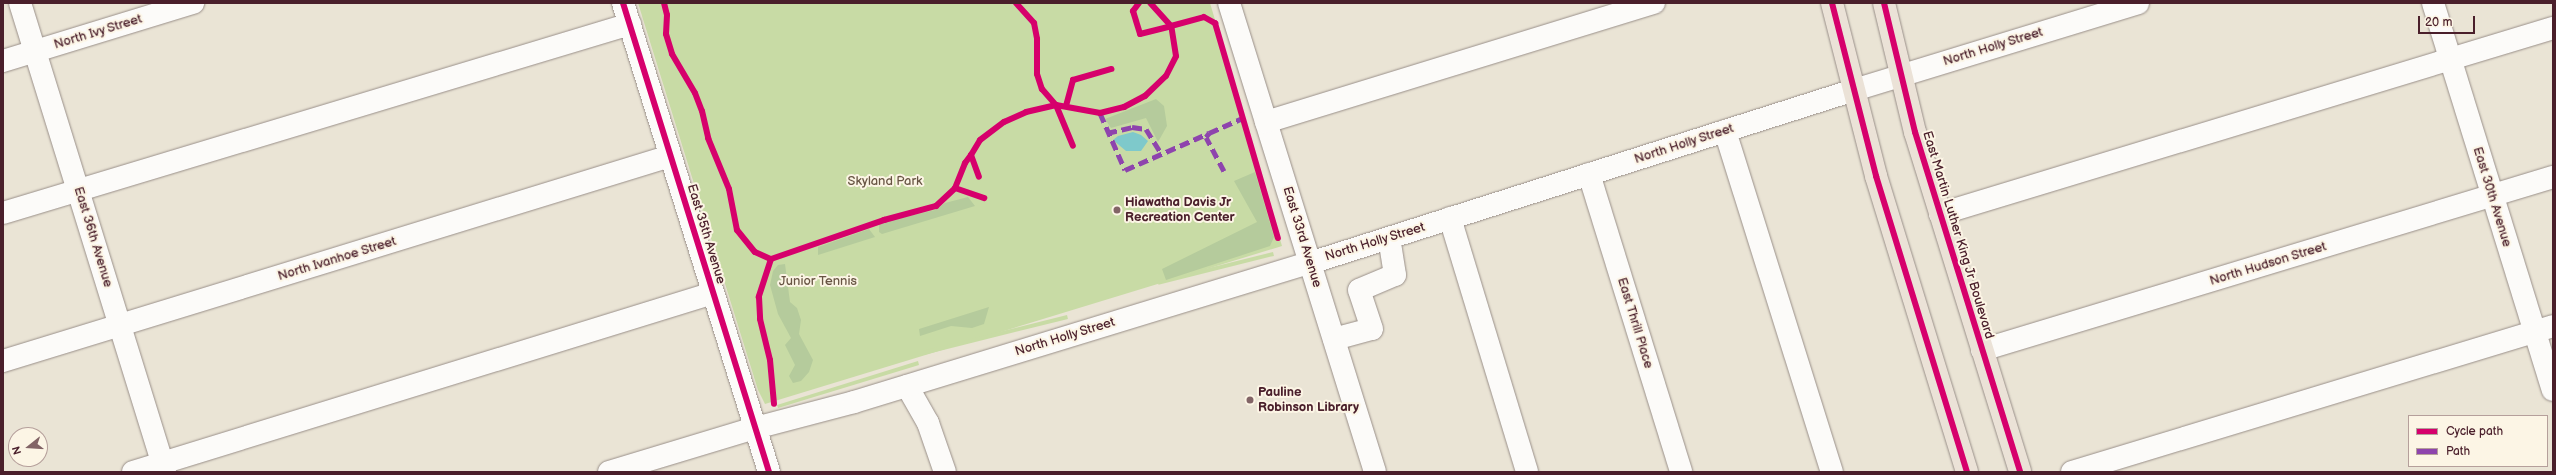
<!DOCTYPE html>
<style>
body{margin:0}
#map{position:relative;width:2556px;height:475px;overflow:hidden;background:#eae4d5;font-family:"Balsamiq Sans",sans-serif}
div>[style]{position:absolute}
.green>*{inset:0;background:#c8dba5;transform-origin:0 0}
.forest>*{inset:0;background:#b5cb9c}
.water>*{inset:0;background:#7ec9cb}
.roads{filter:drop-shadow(0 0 1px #998f89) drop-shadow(0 0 1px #998f89)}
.minor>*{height:22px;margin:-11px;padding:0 11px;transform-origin:11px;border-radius:11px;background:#fcfbf9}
.major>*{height:22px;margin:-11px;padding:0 11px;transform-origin:11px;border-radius:11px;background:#ebe2d7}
.quiet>*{height:5px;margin-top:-2.5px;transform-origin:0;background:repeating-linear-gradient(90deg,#8e44ad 0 10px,transparent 0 15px)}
.cycleway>*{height:6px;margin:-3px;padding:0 3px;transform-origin:3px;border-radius:3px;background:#d6006c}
.dots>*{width:11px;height:11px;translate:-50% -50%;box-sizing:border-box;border:2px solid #fcf5e5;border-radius:50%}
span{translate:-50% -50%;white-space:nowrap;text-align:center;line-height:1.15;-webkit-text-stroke:4px #fcf5e5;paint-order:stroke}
.street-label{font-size:13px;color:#4a1f2b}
.park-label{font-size:13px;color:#685544}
.poi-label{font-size:13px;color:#4a1f2b;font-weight:700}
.left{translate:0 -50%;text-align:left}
.frame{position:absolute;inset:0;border:4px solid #4a1f2b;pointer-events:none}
.legend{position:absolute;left:2408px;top:415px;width:140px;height:52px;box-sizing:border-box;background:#fcf5e5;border:1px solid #b59f9b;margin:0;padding:5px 7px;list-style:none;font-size:12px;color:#4a1f2b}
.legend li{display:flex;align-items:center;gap:8px;height:20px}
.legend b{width:20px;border:1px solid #b59f9b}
.north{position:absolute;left:8px;top:427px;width:40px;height:40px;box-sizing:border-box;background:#fcf5e5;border:1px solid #b59f9b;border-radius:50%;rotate:253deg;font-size:11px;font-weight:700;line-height:16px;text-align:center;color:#4a1f2b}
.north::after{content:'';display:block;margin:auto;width:14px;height:18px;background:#826466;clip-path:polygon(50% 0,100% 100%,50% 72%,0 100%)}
.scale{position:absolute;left:2418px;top:16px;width:57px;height:18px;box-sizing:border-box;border:2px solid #4a1f2b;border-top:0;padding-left:5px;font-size:12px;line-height:14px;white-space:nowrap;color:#4a1f2b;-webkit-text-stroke:3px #fcf5e5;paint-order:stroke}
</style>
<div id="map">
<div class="green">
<i style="clip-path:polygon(638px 3px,1210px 3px,1282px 246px,765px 404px,758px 390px)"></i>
<i style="left:1273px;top:252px;width:4px;height:119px;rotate:76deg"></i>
<i style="left:1067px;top:315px;width:4px;height:152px;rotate:76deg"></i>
<i style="clip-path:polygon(918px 361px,919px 365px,778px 408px,777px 405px)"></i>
</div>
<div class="forest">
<i style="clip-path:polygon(1156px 99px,1164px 106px,1167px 126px,1158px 142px,1146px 118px,1111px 128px,1105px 119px)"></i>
<i style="clip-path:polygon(1255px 172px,1274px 237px,1270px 246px,1166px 280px,1162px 269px,1257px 222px,1234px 181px)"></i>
<i style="clip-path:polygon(968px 197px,975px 206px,882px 234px,879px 232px,879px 223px,935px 210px,945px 203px)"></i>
<i style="clip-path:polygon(869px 229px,875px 237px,818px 255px,818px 247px)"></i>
<i style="clip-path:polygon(785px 264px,790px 302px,797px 308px,801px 320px,799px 334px,813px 360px,809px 372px,801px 381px,793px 383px,789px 376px,795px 365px,785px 345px,791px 338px,778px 314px,770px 285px,773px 271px,778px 265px)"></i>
<i style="clip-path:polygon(989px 307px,984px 324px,972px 328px,951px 326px,920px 336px,919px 329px)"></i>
</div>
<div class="water">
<i style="clip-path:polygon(1133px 132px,1141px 135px,1148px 141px,1141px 151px,1126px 151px,1113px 140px,1118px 136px)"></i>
</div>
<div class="roads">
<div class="minor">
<i style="left:20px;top:3px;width:491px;rotate:72.8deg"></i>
<i style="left:623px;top:3px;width:491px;rotate:72.7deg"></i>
<i style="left:1229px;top:3px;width:491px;rotate:72.7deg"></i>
<i style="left:2433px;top:3px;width:405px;rotate:72.8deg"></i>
<i style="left:3px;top:61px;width:199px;rotate:-17deg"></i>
<i style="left:1266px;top:122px;width:406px;rotate:-17.1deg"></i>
<i style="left:1725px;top:131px;width:357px;rotate:72.6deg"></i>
<i style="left:1589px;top:174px;width:312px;rotate:72.8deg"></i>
<i style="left:3px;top:213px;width:655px;rotate:-16.77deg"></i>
<i style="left:1940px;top:214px;width:641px;rotate:-16.88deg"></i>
<i style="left:1450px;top:218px;width:265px;rotate:73.1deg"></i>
<i style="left:1334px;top:339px;width:39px;rotate:-15deg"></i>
<i style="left:1372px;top:329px;width:41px;rotate:-108.4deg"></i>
<i style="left:1359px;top:290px;width:39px;rotate:-23deg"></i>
<i style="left:1395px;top:275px;width:37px;rotate:-99deg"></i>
<i style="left:1982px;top:350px;width:597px;rotate:-16.86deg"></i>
<i style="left:3px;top:361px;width:698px;rotate:-17.08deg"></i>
<i style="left:907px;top:386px;width:43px;rotate:60.4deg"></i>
<i style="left:928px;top:423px;width:52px;rotate:70.9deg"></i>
<i style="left:133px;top:472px;width:607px;rotate:-17.15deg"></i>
<i style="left:609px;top:472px;width:152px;rotate:-16.8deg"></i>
<i style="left:755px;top:428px;width:102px;rotate:-14.7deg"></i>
<i style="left:854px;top:402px;width:477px;rotate:-17deg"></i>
<i style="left:1310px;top:263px;width:571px;rotate:-17.64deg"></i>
<i style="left:1854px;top:90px;width:297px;rotate:-17deg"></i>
<i style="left:2072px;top:472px;width:503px;rotate:-16.88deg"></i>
</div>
<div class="major">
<i style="left:1832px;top:3px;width:179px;rotate:75.7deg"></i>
<i style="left:1876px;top:176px;width:310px;rotate:72.9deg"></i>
<i style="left:1884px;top:3px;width:133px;rotate:76.5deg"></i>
<i style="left:1915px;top:132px;width:356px;rotate:72.8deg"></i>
</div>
</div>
<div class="quiet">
<i style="left:1100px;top:113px;width:62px;rotate:66.3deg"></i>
<i style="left:1125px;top:170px;width:92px;rotate:-23.8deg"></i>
<i style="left:1107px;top:133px;width:26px;rotate:-13deg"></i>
<i style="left:1132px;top:127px;width:14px;rotate:8deg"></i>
<i style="left:1146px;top:129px;width:28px;rotate:58deg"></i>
<i style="left:1224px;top:171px;width:38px;rotate:-118deg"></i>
<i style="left:1206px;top:137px;width:5px;rotate:-53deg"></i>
<i style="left:1209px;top:133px;width:36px;rotate:-24deg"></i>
</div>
<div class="cycleway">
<i style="left:623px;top:3px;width:491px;rotate:72.7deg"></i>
<i style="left:664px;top:3px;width:12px;rotate:76deg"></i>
<i style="left:667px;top:15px;width:19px;rotate:93deg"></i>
<i style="left:666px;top:34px;width:21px;rotate:73deg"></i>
<i style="left:672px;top:54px;width:45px;rotate:59.5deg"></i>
<i style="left:695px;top:93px;width:19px;rotate:69deg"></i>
<i style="left:702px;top:111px;width:28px;rotate:77deg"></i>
<i style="left:708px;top:138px;width:55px;rotate:67.6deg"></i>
<i style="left:729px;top:189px;width:42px;rotate:79deg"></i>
<i style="left:737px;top:230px;width:28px;rotate:51deg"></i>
<i style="left:755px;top:252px;width:17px;rotate:24deg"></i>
<i style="left:771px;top:259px;width:40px;rotate:108deg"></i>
<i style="left:759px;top:297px;width:22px;rotate:87deg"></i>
<i style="left:760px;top:319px;width:42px;rotate:76.3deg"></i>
<i style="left:770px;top:360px;width:44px;rotate:84.8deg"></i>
<i style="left:1016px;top:3px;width:27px;rotate:48deg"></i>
<i style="left:1034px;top:23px;width:16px;rotate:79deg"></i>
<i style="left:1037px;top:39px;width:35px;rotate:90deg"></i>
<i style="left:1037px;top:74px;width:16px;rotate:72deg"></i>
<i style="left:1042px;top:89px;width:21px;rotate:49deg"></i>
<i style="left:1056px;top:105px;width:45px;rotate:10.3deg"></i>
<i style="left:1100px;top:113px;width:25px;rotate:-14deg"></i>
<i style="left:1124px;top:107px;width:24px;rotate:-28deg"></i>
<i style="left:1145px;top:96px;width:29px;rotate:-44deg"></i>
<i style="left:1166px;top:76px;width:22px;rotate:-63deg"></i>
<i style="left:1176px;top:56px;width:30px;rotate:-99deg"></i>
<i style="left:1171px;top:26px;width:34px;rotate:-15deg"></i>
<i style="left:1204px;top:17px;width:13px;rotate:29deg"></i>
<i style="left:1215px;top:23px;width:224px;rotate:73.7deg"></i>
<i style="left:1139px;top:3px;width:10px;rotate:127deg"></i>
<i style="left:1133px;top:11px;width:24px;rotate:73deg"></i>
<i style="left:1140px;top:34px;width:32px;rotate:-14deg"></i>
<i style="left:1171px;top:26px;width:31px;rotate:-132deg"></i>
<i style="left:1832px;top:3px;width:179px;rotate:75.7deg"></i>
<i style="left:1876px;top:176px;width:310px;rotate:72.9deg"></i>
<i style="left:1884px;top:3px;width:133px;rotate:76.5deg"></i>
<i style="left:1915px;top:132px;width:356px;rotate:72.8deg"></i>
<i style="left:1066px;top:106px;width:27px;rotate:-75deg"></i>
<i style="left:1073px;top:80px;width:40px;rotate:-16deg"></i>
<i style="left:971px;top:155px;width:17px;rotate:-59deg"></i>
<i style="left:980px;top:140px;width:30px;rotate:-37deg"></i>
<i style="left:1004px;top:122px;width:24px;rotate:-24deg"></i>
<i style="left:1026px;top:112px;width:31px;rotate:-13deg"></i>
<i style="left:1056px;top:105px;width:44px;rotate:67.5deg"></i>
<i style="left:955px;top:188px;width:27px;rotate:-68deg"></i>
<i style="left:965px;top:163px;width:10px;rotate:-53deg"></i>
<i style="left:971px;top:155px;width:23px;rotate:70deg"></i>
<i style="left:771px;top:259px;width:120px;rotate:-19deg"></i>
<i style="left:884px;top:220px;width:54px;rotate:-15.1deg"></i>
<i style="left:936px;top:206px;width:26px;rotate:-43deg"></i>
<i style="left:955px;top:188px;width:31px;rotate:19deg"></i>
</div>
<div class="dots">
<i style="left:1117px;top:210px;background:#826466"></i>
<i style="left:1250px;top:400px;background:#826466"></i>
</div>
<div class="street-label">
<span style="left:98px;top:32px;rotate:-17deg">North Ivy Street</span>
<span style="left:1993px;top:47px;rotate:-17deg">North Holly Street</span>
<span style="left:1684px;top:144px;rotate:-18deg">North Holly Street</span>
<span style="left:2492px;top:197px;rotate:73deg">East 30th Avenue</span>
<span style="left:706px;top:234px;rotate:73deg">East 35th Avenue</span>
<span style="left:1958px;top:235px;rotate:73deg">East Martin Luther King Jr Boulevard</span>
<span style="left:93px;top:237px;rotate:73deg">East 36th Avenue</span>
<span style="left:1302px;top:237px;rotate:73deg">East 33rd Avenue</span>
<span style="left:1375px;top:242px;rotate:-17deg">North Holly Street</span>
<span style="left:337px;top:259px;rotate:-17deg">North Ivanhoe Street</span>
<span style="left:2268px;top:264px;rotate:-17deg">North Hudson Street</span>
<span style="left:1635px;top:323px;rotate:73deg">East Thrill Place</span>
<span style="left:1065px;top:337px;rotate:-17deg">North Holly Street</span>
</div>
<div class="park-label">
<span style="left:885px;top:181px">Skyland Park</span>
<span style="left:818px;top:281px">Junior Tennis</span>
</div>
<div class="poi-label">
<span class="left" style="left:1125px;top:210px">Hiawatha Davis Jr<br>Recreation Center</span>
<span class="left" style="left:1258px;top:400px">Pauline<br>Robinson Library</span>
</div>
<div class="frame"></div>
<ul class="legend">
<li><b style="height:5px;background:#d6006c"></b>Cycle path</li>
<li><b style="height:5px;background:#8e44ad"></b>Path</li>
</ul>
<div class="north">N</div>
<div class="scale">20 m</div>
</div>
